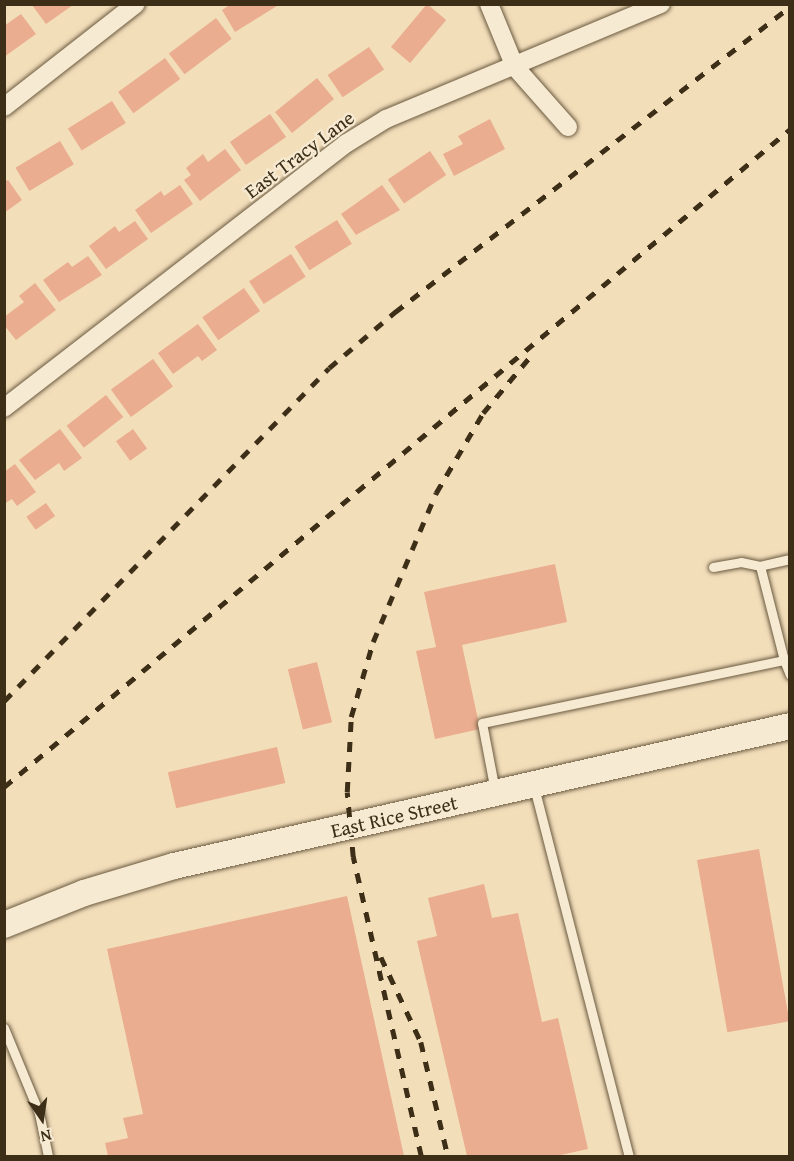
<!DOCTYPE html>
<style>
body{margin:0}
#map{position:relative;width:794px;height:1161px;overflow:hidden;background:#f3deba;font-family:"Gentium Book Plus",serif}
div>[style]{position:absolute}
.building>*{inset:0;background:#eaad8f;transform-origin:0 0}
.roads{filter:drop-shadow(0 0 2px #6a5a40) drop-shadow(0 0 2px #6a5a40)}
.lane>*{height:9px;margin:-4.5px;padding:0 4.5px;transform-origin:4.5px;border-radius:4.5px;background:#f7ead2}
.street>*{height:18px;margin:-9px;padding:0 9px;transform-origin:9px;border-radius:9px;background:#f7ead2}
.secondary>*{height:26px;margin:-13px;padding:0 13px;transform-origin:13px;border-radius:13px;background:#f7ead2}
.rail>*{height:4.5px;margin-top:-2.25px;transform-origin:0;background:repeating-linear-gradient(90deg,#3d2e17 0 10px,transparent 0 20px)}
span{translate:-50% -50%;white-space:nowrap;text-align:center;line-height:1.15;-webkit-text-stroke:4.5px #f7ead2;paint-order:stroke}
.street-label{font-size:20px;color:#3d2e17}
.frame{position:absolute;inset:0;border:6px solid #3d2e17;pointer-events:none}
.north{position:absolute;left:12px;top:1089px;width:60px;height:60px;-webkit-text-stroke:4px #f7ead2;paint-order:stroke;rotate:167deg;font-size:16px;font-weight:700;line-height:24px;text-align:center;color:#3d2e17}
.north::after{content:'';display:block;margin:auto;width:21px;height:27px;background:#3d2e17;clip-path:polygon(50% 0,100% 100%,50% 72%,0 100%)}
</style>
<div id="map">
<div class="building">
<i style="clip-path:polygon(231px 4px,280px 4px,235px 32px,222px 10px)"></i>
<i style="left:427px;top:4px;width:25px;height:56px;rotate:40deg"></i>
<i style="clip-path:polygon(32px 5px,73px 5px,46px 24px)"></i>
<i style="clip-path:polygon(21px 14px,36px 34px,4px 57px,4px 26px)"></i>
<i style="left:216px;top:18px;width:26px;height:59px;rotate:53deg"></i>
<i style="left:369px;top:47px;width:27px;height:50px;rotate:56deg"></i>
<i style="left:165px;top:58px;width:26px;height:58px;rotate:54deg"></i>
<i style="left:317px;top:78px;width:27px;height:54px;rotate:51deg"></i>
<i style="left:112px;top:101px;width:26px;height:52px;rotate:58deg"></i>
<i style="left:270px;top:114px;width:28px;height:49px;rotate:55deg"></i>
<i style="clip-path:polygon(490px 119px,505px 149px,454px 176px,443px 154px,463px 144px,458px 136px)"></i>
<i style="left:60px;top:141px;width:27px;height:52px;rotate:59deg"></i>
<i style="clip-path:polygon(225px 149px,241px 170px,200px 201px,184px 180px,191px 175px,186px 168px,203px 154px,208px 162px)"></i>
<i style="left:430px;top:151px;width:29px;height:51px;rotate:56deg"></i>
<i style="clip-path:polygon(8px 180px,22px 200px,4px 213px,4px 182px)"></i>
<i style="clip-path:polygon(180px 185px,193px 204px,151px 233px,135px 210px,161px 191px,164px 196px)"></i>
<i style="clip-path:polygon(382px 185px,400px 210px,356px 235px,341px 214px)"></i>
<i style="left:337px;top:220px;width:28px;height:50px;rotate:58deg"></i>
<i style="clip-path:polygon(135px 221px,148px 239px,106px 269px,89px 246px,115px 226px,119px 232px)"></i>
<i style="left:291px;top:254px;width:27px;height:50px;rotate:57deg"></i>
<i style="clip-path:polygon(88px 256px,102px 275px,59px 302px,43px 280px,68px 262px,72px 267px)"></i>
<i style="clip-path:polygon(35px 283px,56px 310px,16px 340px,4px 325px,4px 317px,24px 302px,19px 296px)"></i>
<i style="left:244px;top:288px;width:28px;height:51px;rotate:55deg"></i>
<i style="clip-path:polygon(198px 324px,217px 350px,202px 361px,198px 356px,173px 374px,158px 353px)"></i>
<i style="left:153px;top:359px;width:34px;height:52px;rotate:54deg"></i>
<i style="left:106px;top:395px;width:28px;height:50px;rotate:52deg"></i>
<i style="clip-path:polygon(60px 429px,82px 458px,64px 471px,59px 463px,35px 480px,19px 460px)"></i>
<i style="left:133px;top:429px;width:24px;height:21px;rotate:54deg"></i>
<i style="clip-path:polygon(15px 464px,36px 492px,17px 506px,12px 499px,4px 504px,4px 472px)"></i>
<i style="left:46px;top:503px;width:16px;height:24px;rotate:55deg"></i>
<i style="clip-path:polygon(555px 564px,567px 622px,462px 645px,480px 729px,435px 739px,416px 651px,436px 647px,424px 592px)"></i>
<i style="left:317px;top:662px;width:62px;height:30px;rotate:76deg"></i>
<i style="left:277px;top:747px;width:37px;height:112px;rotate:77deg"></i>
<i style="left:759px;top:849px;width:175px;height:63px;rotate:80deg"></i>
<i style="clip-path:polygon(484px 884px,492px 918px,518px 913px,542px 1022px,558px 1018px,588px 1149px,556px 1156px,467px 1156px,417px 941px,437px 936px,428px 898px)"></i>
<i style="clip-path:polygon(347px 896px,404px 1156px,108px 1156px,105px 1143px,128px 1138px,123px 1118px,143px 1114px,107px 949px)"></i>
</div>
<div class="roads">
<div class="lane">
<i style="left:790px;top:559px;width:31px;rotate:167deg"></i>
<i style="left:760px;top:566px;width:97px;rotate:75.7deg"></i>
<i style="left:784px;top:660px;width:6px;rotate:-9deg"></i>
<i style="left:713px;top:567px;width:28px;rotate:-10deg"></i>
<i style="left:741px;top:562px;width:19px;rotate:12deg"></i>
<i style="left:534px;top:787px;width:381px;rotate:75.6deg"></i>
<i style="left:495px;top:791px;width:69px;rotate:-100.8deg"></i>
<i style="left:482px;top:723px;width:309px;rotate:-11.8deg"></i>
<i style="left:784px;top:660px;width:16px;rotate:68deg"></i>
<i style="left:4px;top:1028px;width:92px;rotate:67.6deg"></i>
<i style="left:39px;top:1113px;width:44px;rotate:78.2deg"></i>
</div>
<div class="street">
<i style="left:489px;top:4px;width:68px;rotate:67.6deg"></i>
<i style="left:515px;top:67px;width:80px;rotate:48.5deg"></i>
<i style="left:4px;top:107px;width:167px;rotate:-38deg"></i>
<i style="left:4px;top:408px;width:433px;rotate:-37.7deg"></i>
<i style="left:347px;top:143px;width:46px;rotate:-31.6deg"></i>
<i style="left:386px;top:119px;width:298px;rotate:-22.7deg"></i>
</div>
<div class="secondary">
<i style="left:4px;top:925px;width:86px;rotate:-21.8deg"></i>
<i style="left:84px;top:893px;width:94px;rotate:-16.7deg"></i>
<i style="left:174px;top:866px;width:632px;rotate:-12.8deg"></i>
</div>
</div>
<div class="rail">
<i style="left:4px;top:701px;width:465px;rotate:-45.7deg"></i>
<i style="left:329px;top:368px;width:87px;rotate:-40.3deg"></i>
<i style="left:395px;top:312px;width:499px;rotate:-37.7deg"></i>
<i style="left:4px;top:787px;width:1025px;rotate:-39.93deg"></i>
<i style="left:381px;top:957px;width:94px;rotate:64.8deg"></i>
<i style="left:421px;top:1042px;width:117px;rotate:76.7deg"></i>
<i style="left:421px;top:1156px;width:307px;rotate:-102.8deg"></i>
<i style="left:353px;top:857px;width:65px;rotate:-95.3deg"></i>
<i style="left:347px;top:792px;width:75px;rotate:-86.9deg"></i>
<i style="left:351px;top:717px;width:78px;rotate:-73.7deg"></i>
<i style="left:373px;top:642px;width:162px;rotate:-67.1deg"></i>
<i style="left:436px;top:493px;width:93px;rotate:-59.6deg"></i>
<i style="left:483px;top:413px;width:72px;rotate:-50.1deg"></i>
</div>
<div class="street-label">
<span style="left:299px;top:154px;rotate:-37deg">East Tracy Lane</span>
<span style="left:394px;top:816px;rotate:-13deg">East Rice Street</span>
</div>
<div class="frame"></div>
<div class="north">N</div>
</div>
